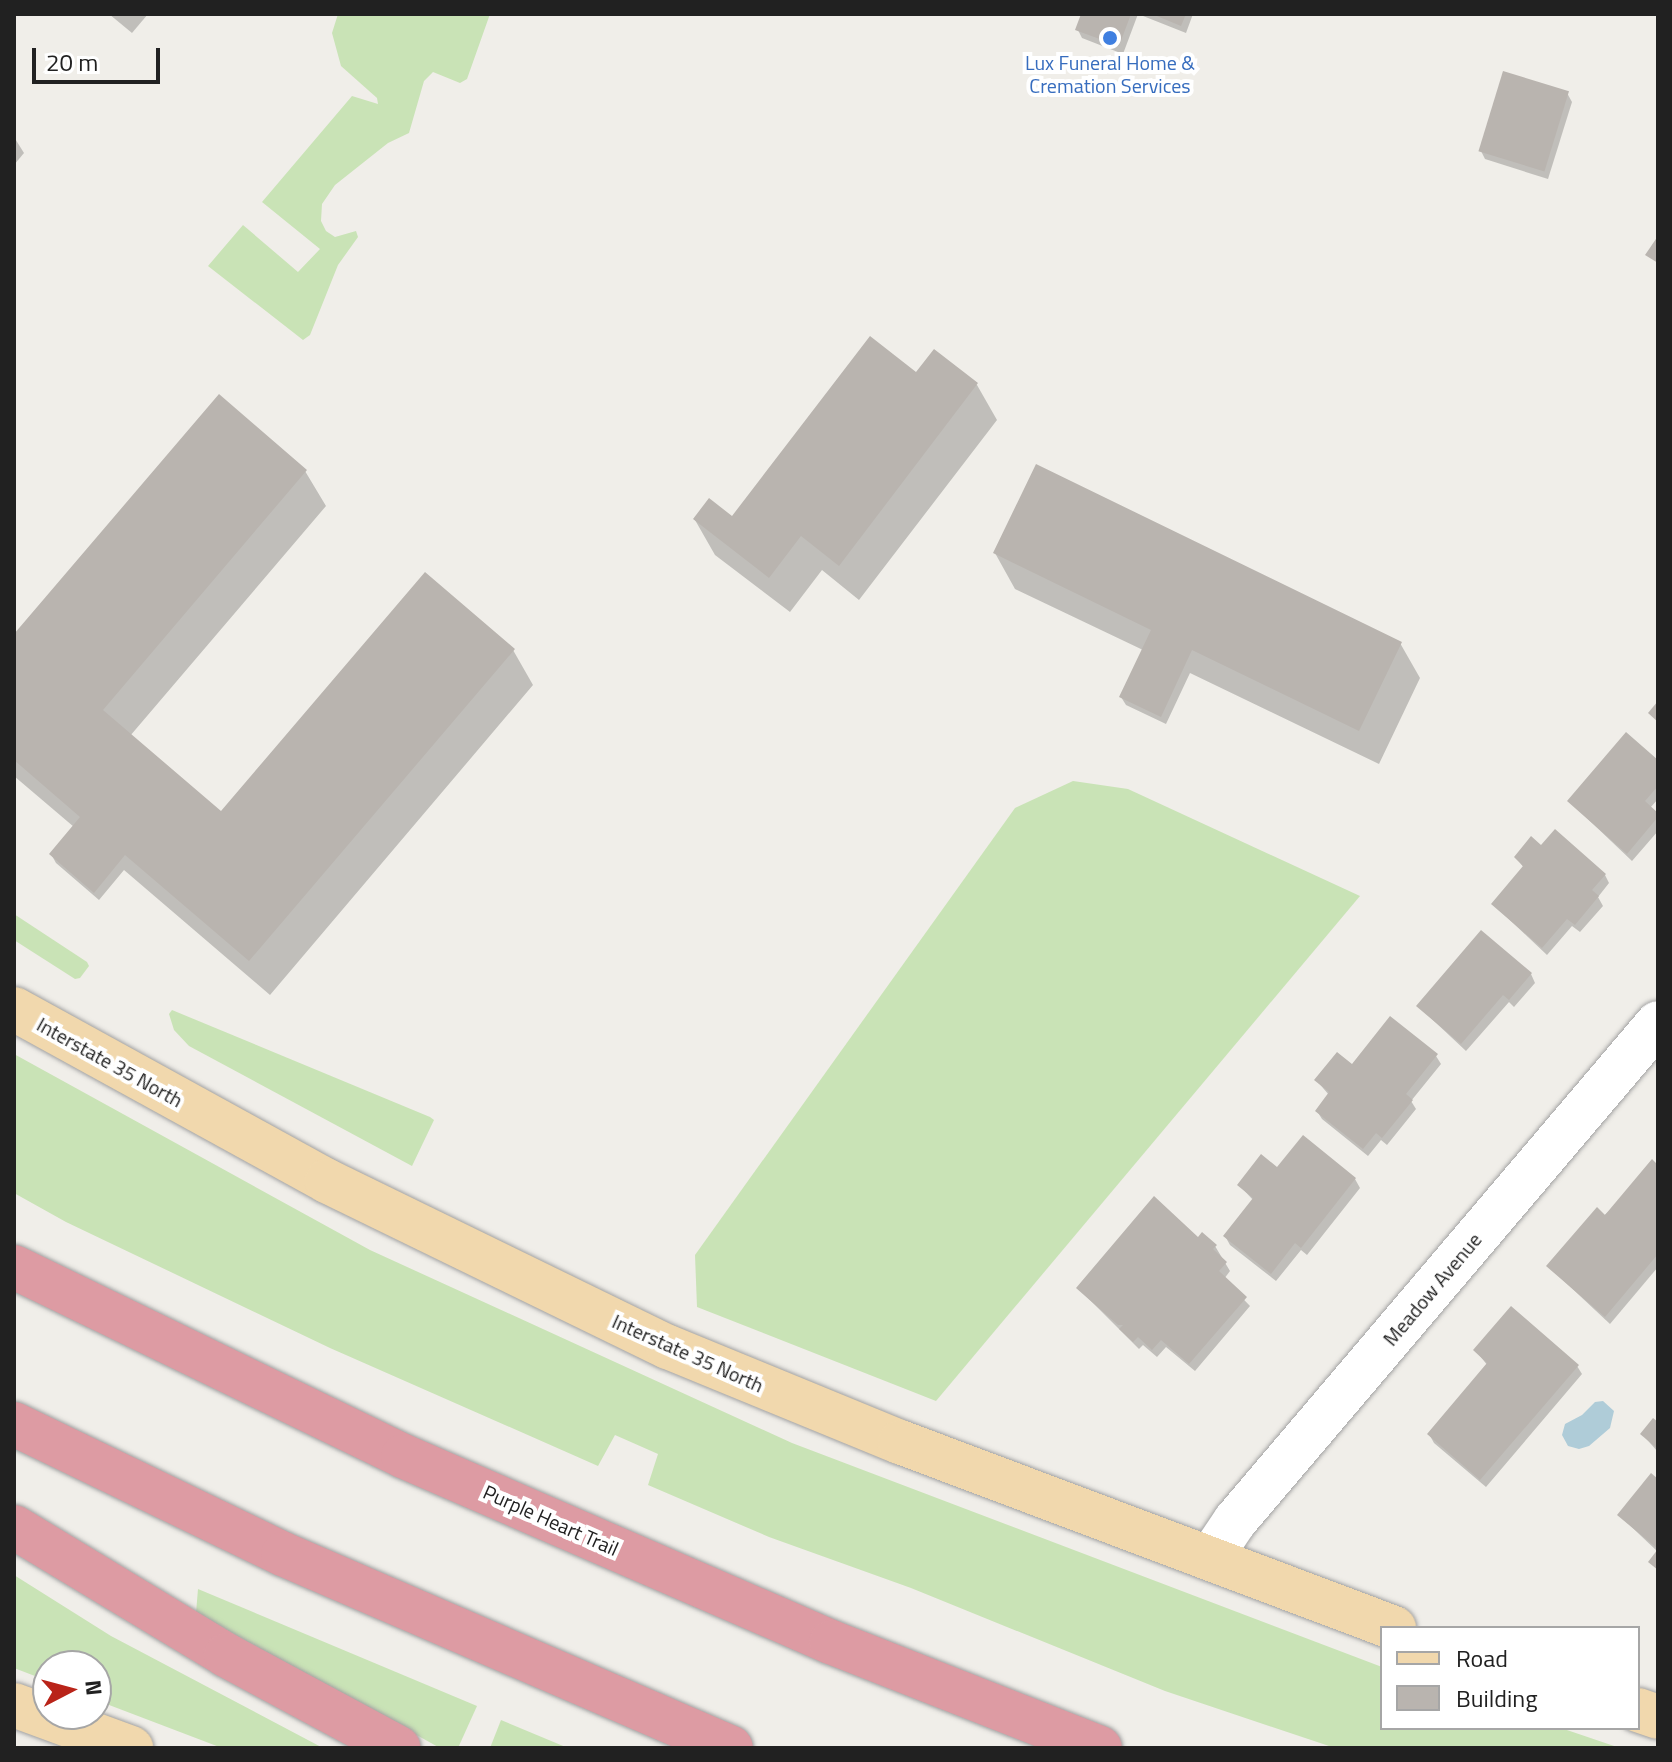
<!DOCTYPE html>
<style>
body{margin:0}
#map{position:relative;width:1672px;height:1762px;overflow:hidden;background:#f0eee9;font-family:"Titillium Web",sans-serif}
div>[style]{position:absolute}
.grass>*{inset:0;background:#c9e3b6}
.water>*{inset:0;background:#afccd8}
.shadow>*{inset:0;background:#0003}
.building>*{inset:0;background:#b9b4af;transform-origin:0 0}
.roads{filter:drop-shadow(0 0 2px #a2a2a2) drop-shadow(0 0 2px #a2a2a2)}
.minor>*{height:44px;margin:-22px;padding:0 22px;transform-origin:22px;border-radius:22px;background:#fff}
.major>*{height:44px;margin:-22px;padding:0 22px;transform-origin:22px;border-radius:22px;background:#f1d8ad}
.highway>*{height:44px;margin:-22px;padding:0 22px;transform-origin:22px;border-radius:22px;background:#dd9ba3}
.dots>*{width:22px;height:22px;translate:-50% -50%;box-sizing:border-box;border:4px solid #fff;border-radius:50%}
span{translate:-50% -50%;white-space:nowrap;text-align:center;line-height:1.15;-webkit-text-stroke:8px #fff;paint-order:stroke}
.shop-label{font-size:20px;color:#366cbe}
.street-label{font-size:20px;color:#212121}
.frame{position:absolute;inset:0;border:16px solid #212121;pointer-events:none}
.legend{position:absolute;left:1380px;top:1626px;width:260px;height:104px;box-sizing:border-box;background:#fff;border:2px solid #a6a6a6;margin:0;padding:10px 14px;list-style:none;font-size:24px;color:#212121}
.legend li{display:flex;align-items:center;gap:16px;height:40px}
.legend b{width:40px;border:2px solid #a6a6a6}
.north{position:absolute;left:32px;top:1650px;width:80px;height:80px;box-sizing:border-box;background:#fff;border:2px solid #a6a6a6;border-radius:50%;rotate:84deg;font-size:22px;font-weight:700;line-height:32px;text-align:center;color:#212121}
.north::after{content:'';display:block;margin:auto;width:28px;height:36px;background:#b92419;clip-path:polygon(50% 0,100% 100%,50% 72%,0 100%)}
.scale{position:absolute;left:32px;top:48px;width:128px;height:36px;box-sizing:border-box;border:4px solid #212121;border-top:0;padding-left:10px;font-size:24px;line-height:28px;white-space:nowrap;color:#212121;-webkit-text-stroke:6px #fff;paint-order:stroke}
</style>
<div id="map">
<div class="grass">
<i style="clip-path:polygon(338px 14px,490px 14px,467px 79px,460px 83px,433px 72px,424px 81px,409px 133px,388px 143px,335px 185px,322px 204px,321px 221px,326px 231px,335px 237px,356px 231px,358px 237px,338px 265px,310px 335px,303px 340px,208px 266px,243px 225px,298px 272px,320px 249px,262px 202px,352px 96px,378px 104px,377px 98px,341px 66px,332px 33px)"></i>
<i style="clip-path:polygon(1073px 781px,1128px 789px,1360px 896px,936px 1401px,697px 1307px,695px 1255px,1015px 808px)"></i>
<i style="clip-path:polygon(14px 914px,87px 962px,89px 966px,80px 978px,75px 979px,14px 940px)"></i>
<i style="clip-path:polygon(172px 1010px,430px 1117px,434px 1120px,412px 1166px,189px 1046px,174px 1030px,169px 1014px)"></i>
<i style="clip-path:polygon(14px 1054px,370px 1250px,792px 1443px,1382px 1667px,1382px 1728px,1561px 1728px,1620px 1748px,1335px 1748px,1165px 1691px,911px 1588px,769px 1537px,648px 1485px,658px 1454px,615px 1435px,598px 1466px,330px 1348px,66px 1222px,14px 1193px)"></i>
<i style="clip-path:polygon(14px 1575px,111px 1636px,323px 1748px,222px 1748px,96px 1700px,96px 1666px,48px 1666px,48px 1681px,14px 1668px)"></i>
<i style="clip-path:polygon(198px 1589px,477px 1706px,458px 1748px,440px 1748px,196px 1613px)"></i>
<i style="clip-path:polygon(501px 1720px,568px 1748px,490px 1748px)"></i>
</div>
<div class="water">
<i style="clip-path:polygon(1603px 1401px,1614px 1411px,1610px 1428px,1589px 1446px,1579px 1449px,1568px 1446px,1562px 1435px,1565px 1424px,1582px 1415px,1595px 1402px)"></i>
</div>
<div class="shadow">
<i style="clip-path:polygon(109px 14px,148px 14px,132px 33px)"></i>
<i style="clip-path:polygon(1084px 14px,1193px 14px,1186px 33px,1138px 14px,1123px 54px,1082px 38px,1078px 30px)"></i>
<i style="clip-path:polygon(1567px 93px,1572px 102px,1548px 179px,1485px 159px,1481px 151px)"></i>
<i style="clip-path:polygon(14px 137px,24px 153px,14px 165px)"></i>
<i style="clip-path:polygon(934px 352px,977px 385px,997px 420px,859px 600px,822px 570px,790px 612px,715px 555px,695px 520px,732px 519px,917px 375px)"></i>
<i style="clip-path:polygon(305px 471px,326px 506px,130px 736px,221px 814px,513px 650px,533px 685px,270px 995px,124px 870px,99px 900px,56px 863px,51px 854px,74px 827px,14px 776px,14px 637px)"></i>
<i style="clip-path:polygon(995px 553px,1400px 643px,1420px 678px,1379px 764px,1190px 673px,1166px 724px,1126px 705px,1121px 697px,1143px 650px,1015px 589px)"></i>
<i style="clip-path:polygon(1658px 763px,1658px 799px,1650px 808px,1658px 815px,1658px 831px,1632px 861px,1569px 801px)"></i>
<i style="clip-path:polygon(1541px 848px,1605px 875px,1609px 883px,1598px 897px,1603px 906px,1580px 932px,1572px 926px,1547px 955px,1493px 904px,1524px 868px,1516px 857px)"></i>
<i style="clip-path:polygon(1531px 974px,1535px 983px,1514px 1007px,1509px 1002px,1466px 1051px,1418px 1006px)"></i>
<i style="clip-path:polygon(1436px 1056px,1441px 1064px,1411px 1101px,1416px 1109px,1387px 1145px,1381px 1140px,1368px 1156px,1322px 1119px,1317px 1111px,1329px 1095px,1317px 1081px,1352px 1067px)"></i>
<i style="clip-path:polygon(1303px 1138px,1355px 1179px,1360px 1188px,1307px 1255px,1301px 1250px,1276px 1281px,1230px 1245px,1225px 1236px,1254px 1201px,1239px 1185px,1278px 1170px)"></i>
<i style="clip-path:polygon(1658px 1167px,1658px 1267px,1610px 1324px,1548px 1266px)"></i>
<i style="clip-path:polygon(1198px 1240px,1215px 1246px,1230px 1271px,1224px 1279px,1250px 1306px,1195px 1371px,1166px 1347px,1157px 1357px,1143px 1345px,1139px 1349px,1078px 1288px)"></i>
<i style="clip-path:polygon(1476px 1351px,1577px 1366px,1582px 1374px,1486px 1487px,1434px 1443px,1429px 1434px,1488px 1366px)"></i>
<i style="clip-path:polygon(1658px 1425px,1658px 1452px,1642px 1434px)"></i>
<i style="clip-path:polygon(1658px 1482px,1658px 1552px,1619px 1515px)"></i>
</div>
<div class="building">
<i style="clip-path:polygon(1081px 14px,1131px 14px,1119px 46px,1075px 30px)"></i>
<i style="clip-path:polygon(1152px 14px,1186px 14px,1181px 26px)"></i>
<i style="left:1503px;top:71px;width:69px;height:84px;rotate:17deg"></i>
<i style="clip-path:polygon(1658px 236px,1658px 263px,1645px 255px)"></i>
<i style="clip-path:polygon(870px 336px,916px 372px,934px 349px,978px 383px,839px 566px,801px 536px,769px 578px,693px 519px,709px 498px,732px 516px)"></i>
<i style="clip-path:polygon(219px 394px,307px 470px,103px 710px,221px 811px,425px 572px,515px 649px,249px 961px,125px 855px,94px 893px,49px 854px,80px 817px,14px 760px,14px 634px)"></i>
<i style="clip-path:polygon(1036px 464px,1402px 642px,1359px 731px,1192px 650px,1161px 717px,1119px 697px,1151px 630px,993px 553px)"></i>
<i style="clip-path:polygon(1658px 701px,1658px 722px,1648px 713px)"></i>
<i style="clip-path:polygon(1626px 732px,1658px 760px,1658px 786px,1645px 801px,1658px 813px,1658px 817px,1627px 854px,1567px 801px)"></i>
<i style="clip-path:polygon(1555px 829px,1606px 874px,1592px 890px,1599px 896px,1575px 925px,1567px 919px,1542px 948px,1491px 904px,1523px 866px,1514px 857px,1531px 836px,1541px 845px)"></i>
<i style="clip-path:polygon(1481px 930px,1532px 973px,1509px 1000px,1503px 995px,1461px 1044px,1416px 1006px)"></i>
<i style="clip-path:polygon(1390px 1016px,1438px 1054px,1406px 1094px,1413px 1100px,1382px 1138px,1376px 1133px,1363px 1149px,1315px 1111px,1329px 1092px,1314px 1080px,1337px 1052px,1352px 1064px)"></i>
<i style="clip-path:polygon(1303px 1135px,1356px 1178px,1301px 1248px,1295px 1243px,1271px 1274px,1223px 1236px,1253px 1198px,1237px 1185px,1261px 1154px,1277px 1167px)"></i>
<i style="clip-path:polygon(1652px 1159px,1658px 1165px,1658px 1254px,1605px 1317px,1546px 1266px,1597px 1207px,1605px 1215px)"></i>
<i style="clip-path:polygon(1154px 1196px,1198px 1237px,1202px 1232px,1217px 1245px,1213px 1249px,1227px 1262px,1219px 1271px,1247px 1297px,1189px 1364px,1161px 1340px,1152px 1350px,1138px 1337px,1133px 1342px,1119px 1329px,1123px 1325px,1118px 1325px,1076px 1288px)"></i>
<i style="clip-path:polygon(1511px 1306px,1579px 1365px,1480px 1480px,1427px 1434px,1487px 1363px,1473px 1350px)"></i>
<i style="clip-path:polygon(1653px 1418px,1658px 1422px,1658px 1449px,1640px 1434px)"></i>
<i style="clip-path:polygon(1651px 1473px,1658px 1479px,1658px 1549px,1617px 1515px)"></i>
<i style="clip-path:polygon(1658px 1549px,1658px 1570px,1648px 1562px)"></i>
</div>
<div class="roads">
<div class="minor">
<i style="left:1210px;top:1558px;width:45px;rotate:-56deg"></i>
<i style="left:1235px;top:1521px;width:653px;rotate:-49.66deg"></i>
</div>
<div class="major">
<i style="left:14px;top:1009px;width:357px;rotate:28.8deg"></i>
<i style="left:327px;top:1181px;width:379px;rotate:26deg"></i>
<i style="left:668px;top:1347px;width:251px;rotate:22.3deg"></i>
<i style="left:900px;top:1442px;width:528px;rotate:20.63deg"></i>
<i style="left:14px;top:1705px;width:125px;rotate:20.2deg"></i>
<i style="left:1638px;top:1710px;width:21px;rotate:19deg"></i>
</div>
<div class="highway">
<i style="left:14px;top:1267px;width:432px;rotate:25.9deg"></i>
<i style="left:403px;top:1456px;width:467px;rotate:23.5deg"></i>
<i style="left:831px;top:1642px;width:289px;rotate:21.5deg"></i>
<i style="left:14px;top:1424px;width:299px;rotate:25.8deg"></i>
<i style="left:283px;top:1554px;width:488px;rotate:23.4deg"></i>
<i style="left:14px;top:1527px;width:248px;rotate:31.1deg"></i>
<i style="left:226px;top:1655px;width:196px;rotate:28.3deg"></i>
</div>
</div>
<div class="dots">
<i style="left:1110px;top:38px;background:#3f7fe0"></i>
</div>
<div class="shop-label">
<span style="left:1110px;top:74px">Lux Funeral Home &amp;<br>Cremation Services</span>
</div>
<div class="street-label">
<span style="left:110px;top:1062px;rotate:29deg">Interstate 35 North</span>
<span style="left:1432px;top:1289px;rotate:-50deg">Meadow Avenue</span>
<span style="left:688px;top:1353px;rotate:24deg">Interstate 35 North</span>
<span style="left:551px;top:1520px;rotate:24deg">Purple Heart Trail</span>
</div>
<div class="frame"></div>
<ul class="legend">
<li><b style="height:10px;background:#f1d8ad"></b>Road</li>
<li><b style="height:22px;background:#b9b4af"></b>Building</li>
</ul>
<div class="north">N</div>
<div class="scale">20 m</div>
</div>
